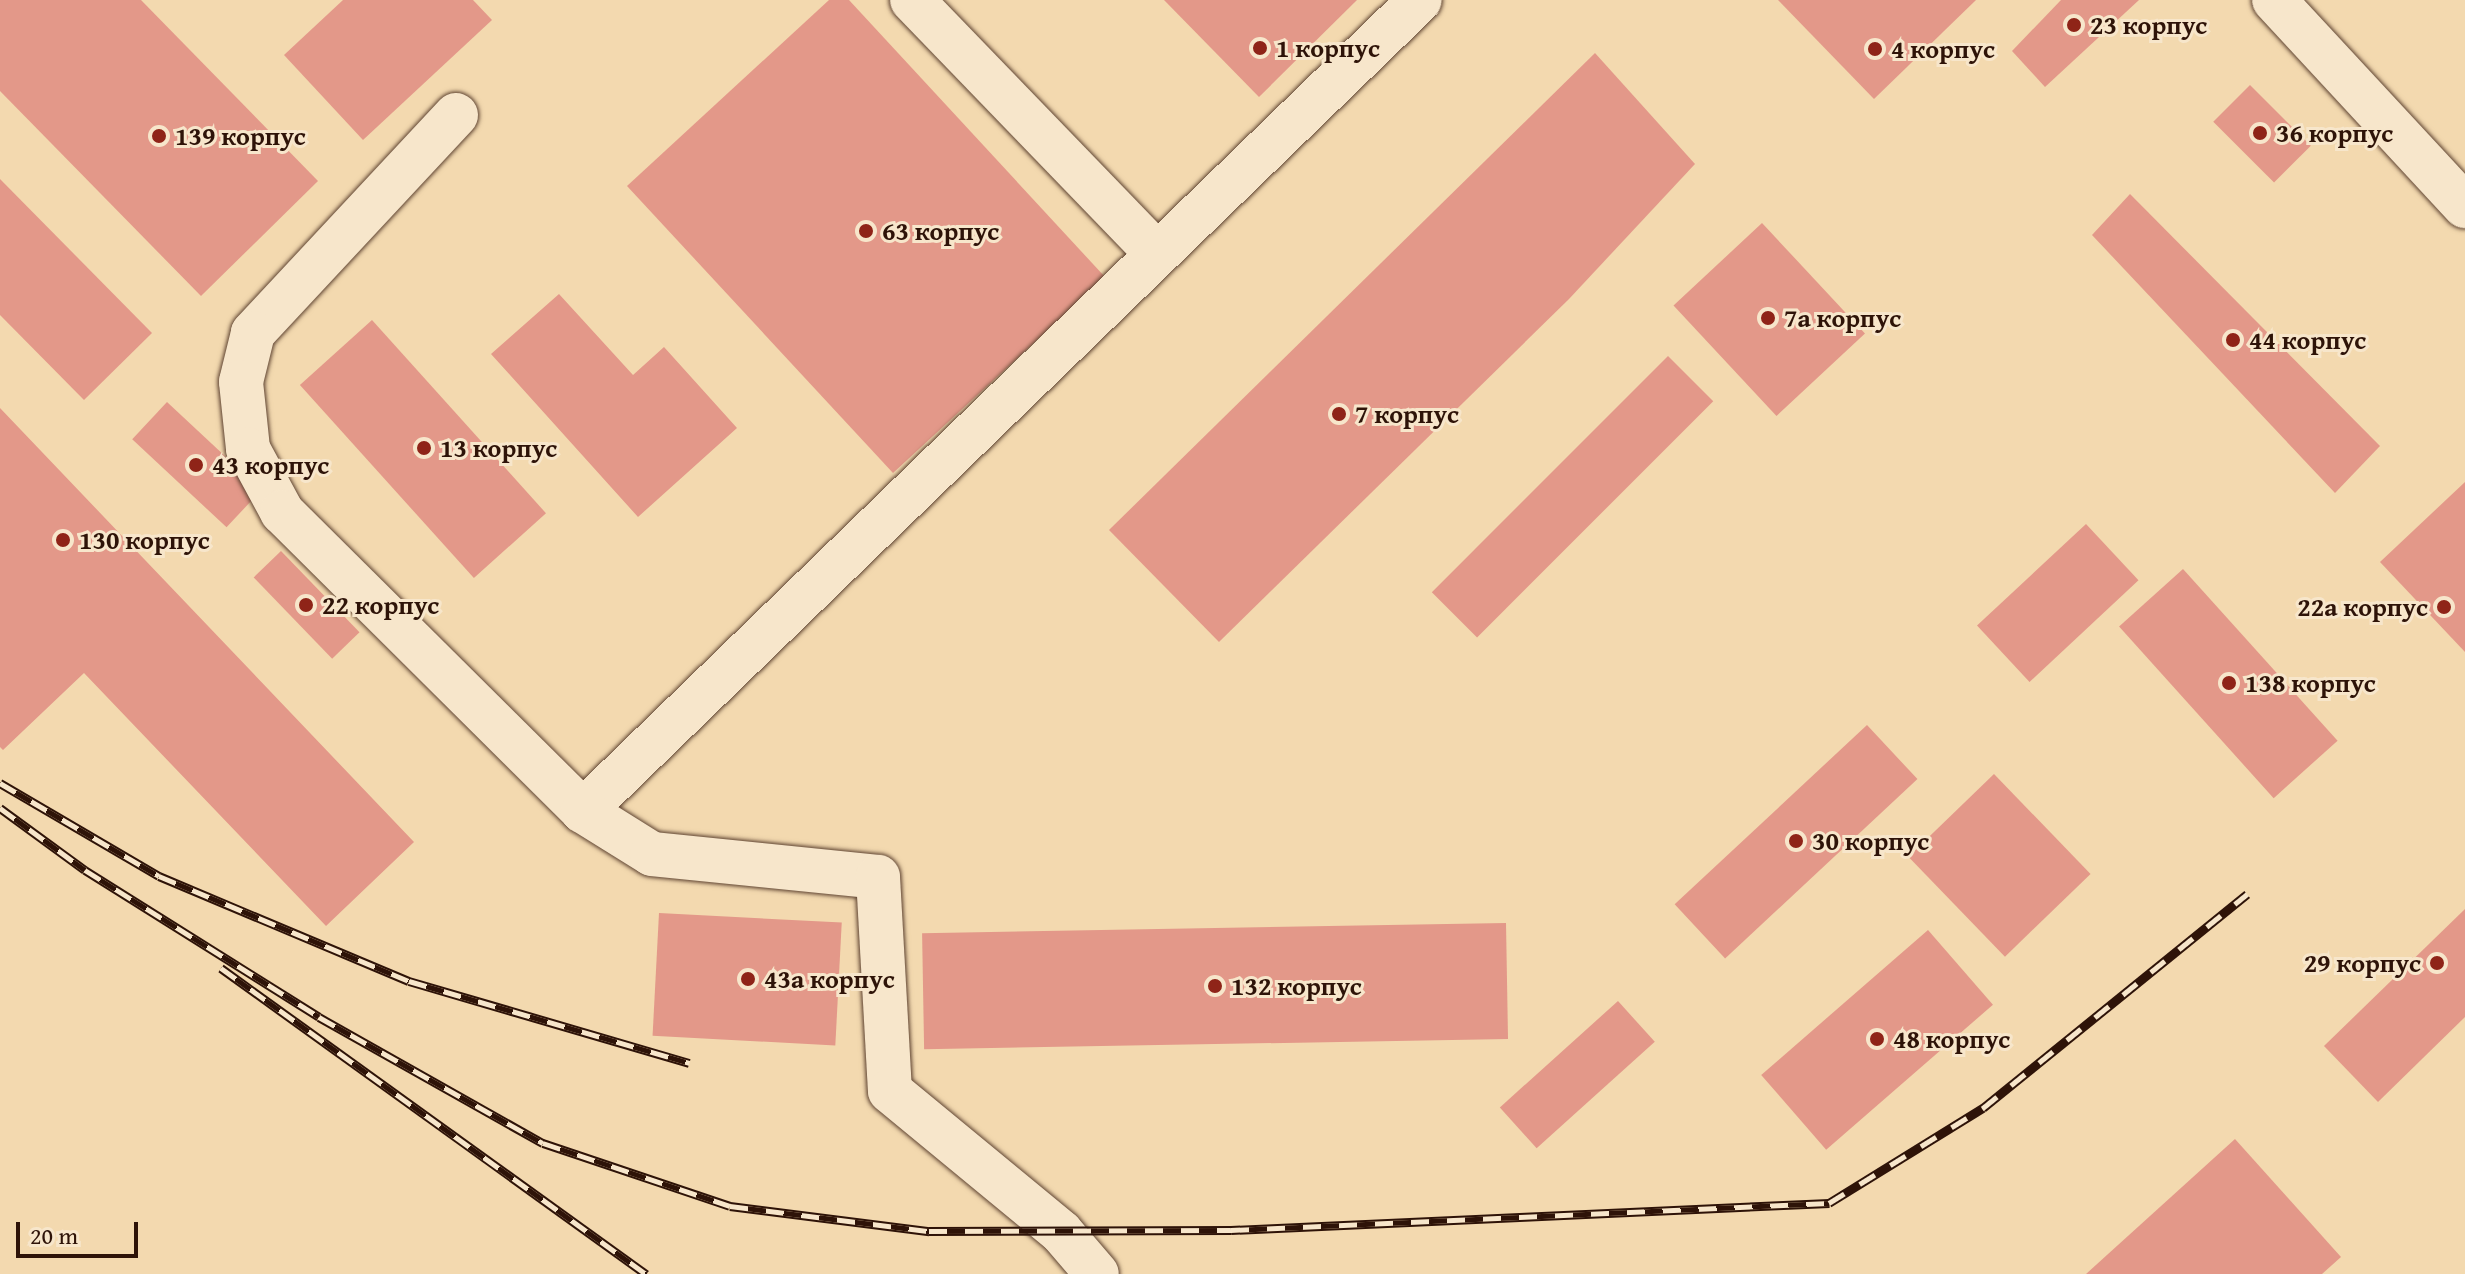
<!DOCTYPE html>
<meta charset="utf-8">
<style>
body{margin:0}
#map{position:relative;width:2465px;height:1274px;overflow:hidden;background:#f3d9af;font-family:"Gentium Book Plus",serif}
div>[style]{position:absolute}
.building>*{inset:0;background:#e39889;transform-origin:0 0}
.roads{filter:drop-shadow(0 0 2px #5f4432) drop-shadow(0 0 2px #5f4432)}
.minor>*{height:44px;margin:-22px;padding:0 22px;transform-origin:22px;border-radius:22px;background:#f7e6cb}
.rail>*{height:9px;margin-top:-4.5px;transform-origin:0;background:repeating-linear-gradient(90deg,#f7e6cb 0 18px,#2e1308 0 36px);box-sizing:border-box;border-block:2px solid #2e1308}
.dots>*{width:22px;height:22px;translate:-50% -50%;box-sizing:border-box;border:4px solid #f7e6cb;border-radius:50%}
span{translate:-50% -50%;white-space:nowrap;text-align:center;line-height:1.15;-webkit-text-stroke:6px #f7e6cb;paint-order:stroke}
.poi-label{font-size:26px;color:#2e1308;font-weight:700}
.left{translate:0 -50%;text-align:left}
.right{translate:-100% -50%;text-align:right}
.scale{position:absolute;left:16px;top:1222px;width:122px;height:36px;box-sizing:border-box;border:4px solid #2e1308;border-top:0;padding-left:10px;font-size:24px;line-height:28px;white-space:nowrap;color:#2e1308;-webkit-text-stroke:6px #f7e6cb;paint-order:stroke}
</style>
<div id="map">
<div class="building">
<i style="clip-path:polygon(0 0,141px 0,318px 181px,201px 296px,0 91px)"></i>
<i style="clip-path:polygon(343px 0,473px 0,492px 20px,363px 140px,284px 55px)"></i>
<i style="clip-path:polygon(829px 0,849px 0,1105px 277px,893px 473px,627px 186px)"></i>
<i style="clip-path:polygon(1164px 0,1357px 0,1259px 97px)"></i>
<i style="clip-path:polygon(1778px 0,1976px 0,1874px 99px)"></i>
<i style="clip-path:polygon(2061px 0,2139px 0,2045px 87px,2012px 51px)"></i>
<i style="clip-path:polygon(1595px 53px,1695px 164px,1569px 299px,1219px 642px,1109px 530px)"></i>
<i style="left:2250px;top:85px;width:86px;height:52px;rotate:45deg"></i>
<i style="clip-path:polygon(0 179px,152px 333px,84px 400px,0 315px)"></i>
<i style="clip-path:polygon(2130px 194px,2380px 446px,2335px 493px,2092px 235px)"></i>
<i style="left:1762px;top:223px;width:151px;height:121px;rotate:47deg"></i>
<i style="clip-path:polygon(559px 294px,633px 375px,664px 347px,737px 428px,638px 517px,491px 354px)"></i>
<i style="left:372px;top:320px;width:260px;height:97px;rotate:48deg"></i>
<i style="left:1668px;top:356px;width:64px;height:334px;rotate:45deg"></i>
<i style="left:167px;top:402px;width:129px;height:51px;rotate:43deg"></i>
<i style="clip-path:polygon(0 408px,414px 842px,326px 926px,84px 673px,3px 750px,0 747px)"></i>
<i style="clip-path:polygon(2465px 482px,2465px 652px,2380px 562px)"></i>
<i style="left:2086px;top:524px;width:77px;height:149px;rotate:47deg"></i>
<i style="left:281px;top:551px;width:113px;height:38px;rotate:46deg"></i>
<i style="left:2183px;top:569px;width:231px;height:86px;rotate:48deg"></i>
<i style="left:1867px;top:725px;width:74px;height:263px;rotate:47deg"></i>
<i style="left:1994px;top:774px;width:139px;height:119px;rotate:46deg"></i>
<i style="clip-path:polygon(2465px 909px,2465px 1017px,2378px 1102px,2324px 1046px)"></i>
<i style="left:659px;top:913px;width:183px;height:123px;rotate:3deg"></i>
<i style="left:1506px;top:923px;width:116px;height:584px;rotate:89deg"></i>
<i style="left:1928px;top:930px;width:99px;height:221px;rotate:49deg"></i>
<i style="left:1618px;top:1001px;width:55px;height:159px;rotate:48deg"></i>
<i style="clip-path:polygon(2235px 1139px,2341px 1257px,2322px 1274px,2086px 1274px)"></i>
</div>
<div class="roads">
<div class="minor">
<i style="left:912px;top:0;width:353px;rotate:46deg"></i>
<i style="left:2274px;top:0;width:281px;rotate:47.2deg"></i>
<i style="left:456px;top:115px;width:298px;rotate:133deg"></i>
<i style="left:253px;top:333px;width:50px;rotate:103.8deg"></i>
<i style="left:241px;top:382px;width:67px;rotate:84deg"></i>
<i style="left:248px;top:449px;width:72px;rotate:61.6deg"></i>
<i style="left:282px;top:512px;width:424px;rotate:44.8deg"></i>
<i style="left:583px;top:811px;width:1165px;rotate:-44.1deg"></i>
<i style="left:583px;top:811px;width:81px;rotate:31.9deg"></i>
<i style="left:652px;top:854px;width:227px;rotate:5.8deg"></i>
<i style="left:878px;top:877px;width:214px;rotate:86.8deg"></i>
<i style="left:890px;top:1091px;width:222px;rotate:39.5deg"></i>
<i style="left:1061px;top:1232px;width:55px;rotate:49.4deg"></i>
</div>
</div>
<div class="rail">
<i style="left:0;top:783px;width:184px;rotate:30.3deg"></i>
<i style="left:159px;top:876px;width:271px;rotate:22.8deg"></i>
<i style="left:409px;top:981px;width:292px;rotate:16.3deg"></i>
<i style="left:0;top:808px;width:105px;rotate:36.1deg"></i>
<i style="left:85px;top:870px;width:276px;rotate:32.1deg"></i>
<i style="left:319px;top:1017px;width:257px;rotate:29.4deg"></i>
<i style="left:543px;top:1143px;width:197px;rotate:18.6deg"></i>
<i style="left:730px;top:1206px;width:201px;rotate:7.2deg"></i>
<i style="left:929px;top:1231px;width:302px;rotate:-0.2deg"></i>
<i style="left:1231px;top:1230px;width:599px;rotate:-2.59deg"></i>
<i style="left:1829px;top:1203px;width:181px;rotate:-31.7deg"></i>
<i style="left:1983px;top:1108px;width:340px;rotate:-39deg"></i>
<i style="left:221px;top:968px;width:524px;rotate:35.75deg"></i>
</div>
<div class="dots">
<i style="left:2074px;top:25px;background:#8f2418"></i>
<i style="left:1260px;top:48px;background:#8f2418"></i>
<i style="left:1875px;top:49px;background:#8f2418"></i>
<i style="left:2260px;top:133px;background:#8f2418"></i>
<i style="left:159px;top:136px;background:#8f2418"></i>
<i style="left:866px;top:231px;background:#8f2418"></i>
<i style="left:1768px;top:318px;background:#8f2418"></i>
<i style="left:2233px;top:340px;background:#8f2418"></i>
<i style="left:1339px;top:414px;background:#8f2418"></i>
<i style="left:424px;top:448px;background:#8f2418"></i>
<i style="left:196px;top:465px;background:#8f2418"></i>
<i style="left:63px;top:540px;background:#8f2418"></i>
<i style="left:306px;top:605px;background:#8f2418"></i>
<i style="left:2444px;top:607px;background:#8f2418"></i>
<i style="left:2229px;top:683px;background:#8f2418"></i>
<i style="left:1796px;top:841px;background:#8f2418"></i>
<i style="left:2437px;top:963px;background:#8f2418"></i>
<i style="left:748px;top:979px;background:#8f2418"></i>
<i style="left:1215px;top:986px;background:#8f2418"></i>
<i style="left:1877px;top:1039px;background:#8f2418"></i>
</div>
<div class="poi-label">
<span class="left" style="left:2090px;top:25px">23 корпус</span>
<span class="left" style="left:1276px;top:48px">1 корпус</span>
<span class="left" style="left:1891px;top:49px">4 корпус</span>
<span class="left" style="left:2276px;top:133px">36 корпус</span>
<span class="left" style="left:175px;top:136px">139 корпус</span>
<span class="left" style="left:882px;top:231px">63 корпус</span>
<span class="left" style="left:1784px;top:318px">7а корпус</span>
<span class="left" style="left:2249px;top:340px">44 корпус</span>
<span class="left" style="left:1355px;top:414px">7 корпус</span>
<span class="left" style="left:440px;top:448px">13 корпус</span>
<span class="left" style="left:212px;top:465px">43 корпус</span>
<span class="left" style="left:79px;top:540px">130 корпус</span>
<span class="left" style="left:322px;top:605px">22 корпус</span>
<span class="right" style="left:2428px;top:607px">22а корпус</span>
<span class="left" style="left:2245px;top:683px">138 корпус</span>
<span class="left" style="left:1812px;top:841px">30 корпус</span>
<span class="right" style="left:2421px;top:963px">29 корпус</span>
<span class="left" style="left:764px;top:979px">43а корпус</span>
<span class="left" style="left:1231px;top:986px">132 корпус</span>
<span class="left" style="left:1893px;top:1039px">48 корпус</span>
</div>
<div class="scale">20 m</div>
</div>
